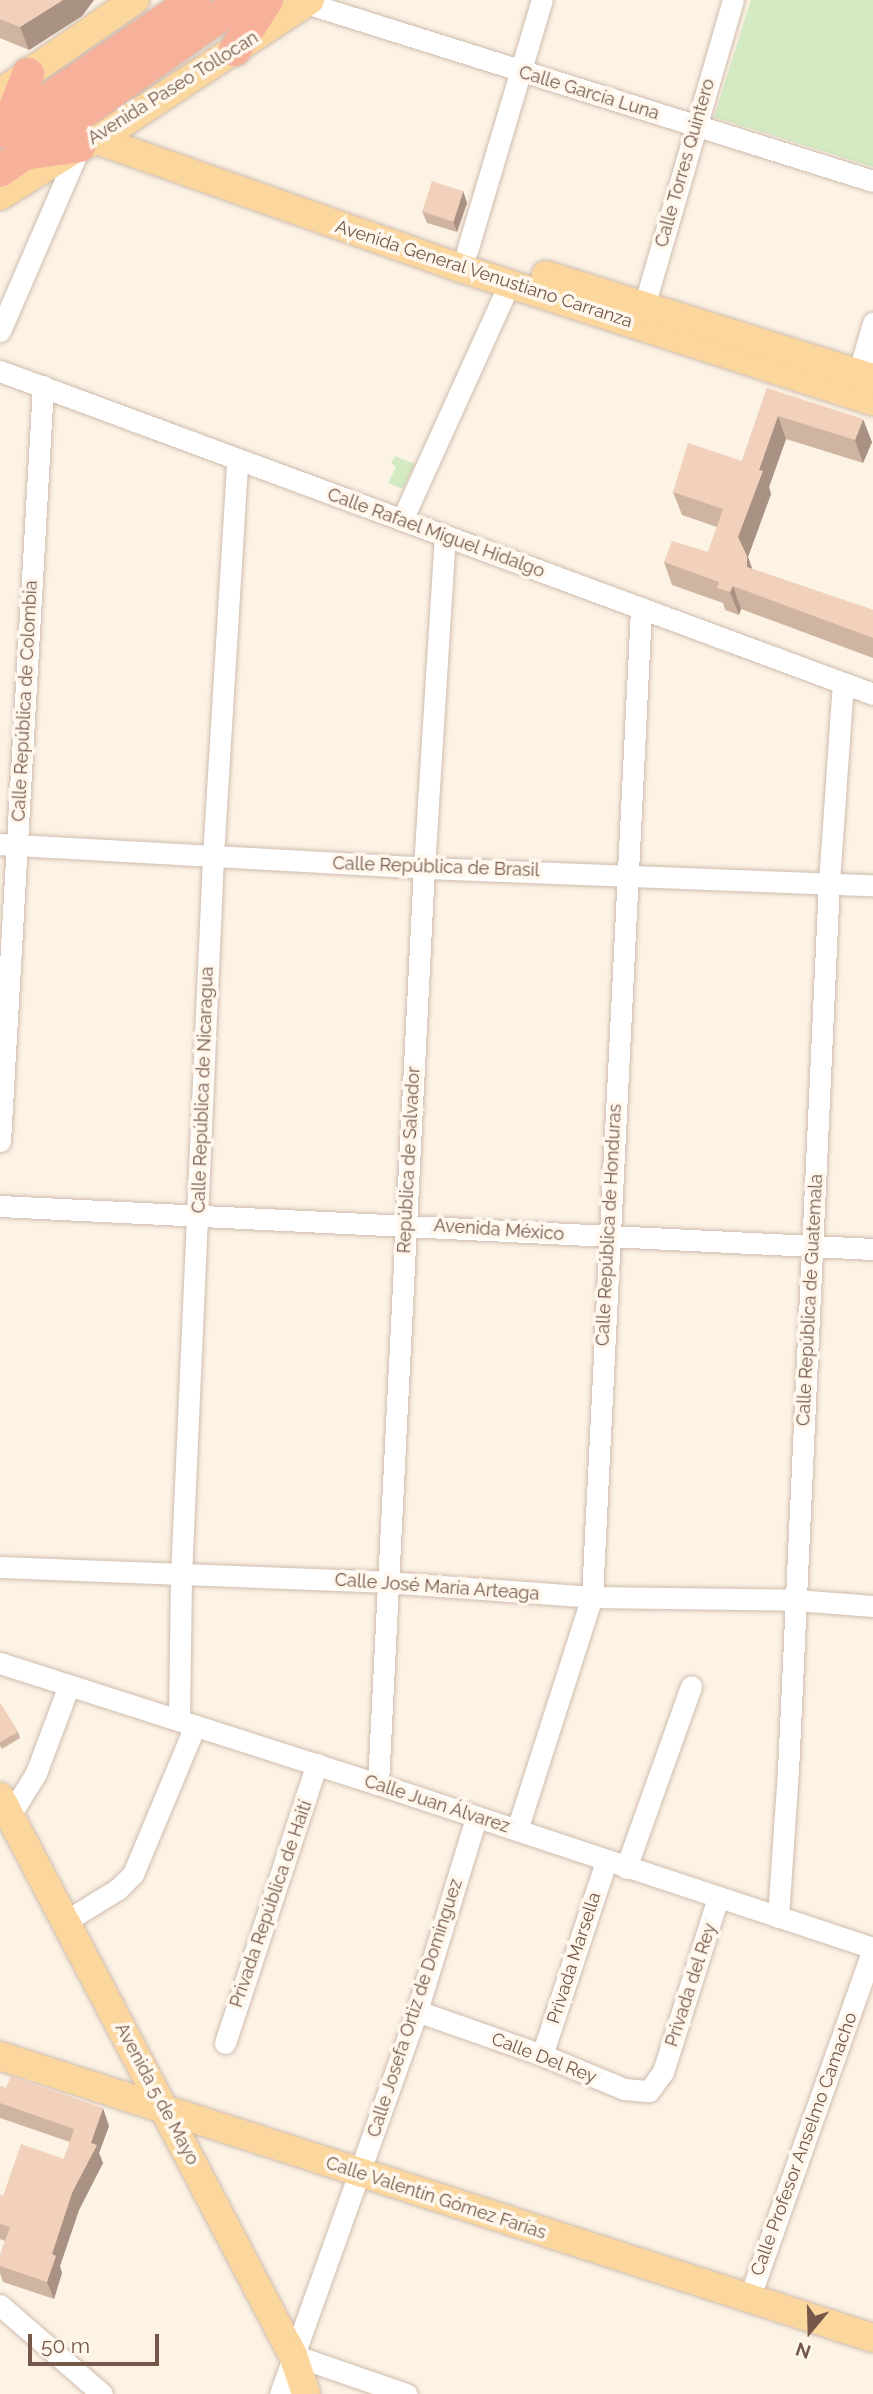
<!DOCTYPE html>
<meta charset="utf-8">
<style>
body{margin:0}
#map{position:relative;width:873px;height:2394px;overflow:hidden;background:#fcf3e5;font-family:Raleway,sans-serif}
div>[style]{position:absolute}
.green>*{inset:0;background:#d3eac3}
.roads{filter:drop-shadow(0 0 2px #d0bcae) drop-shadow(0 0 2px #d0bcae)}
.minor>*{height:21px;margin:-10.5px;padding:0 10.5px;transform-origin:10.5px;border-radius:10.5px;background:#fff}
.major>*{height:28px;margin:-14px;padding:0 14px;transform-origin:14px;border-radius:14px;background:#fbd69d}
.highway>*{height:32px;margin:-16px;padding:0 16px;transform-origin:16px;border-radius:16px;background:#f7b19b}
.wall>*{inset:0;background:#d0b4a2}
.shaded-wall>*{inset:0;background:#a99284}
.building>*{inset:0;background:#f2d1bc;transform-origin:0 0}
span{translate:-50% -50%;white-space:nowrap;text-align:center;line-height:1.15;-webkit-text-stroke:7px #fff7eb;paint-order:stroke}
.street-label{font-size:18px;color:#75584a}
.north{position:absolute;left:775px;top:2296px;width:70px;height:70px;-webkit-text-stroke:5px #fff7eb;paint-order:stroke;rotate:199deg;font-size:19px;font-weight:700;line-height:28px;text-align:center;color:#75584a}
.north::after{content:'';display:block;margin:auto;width:24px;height:32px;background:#75584a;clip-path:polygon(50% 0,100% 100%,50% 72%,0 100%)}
.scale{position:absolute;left:28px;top:2334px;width:131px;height:32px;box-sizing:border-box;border:4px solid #75584a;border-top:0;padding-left:9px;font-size:21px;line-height:24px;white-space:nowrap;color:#75584a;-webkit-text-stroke:5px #fff7eb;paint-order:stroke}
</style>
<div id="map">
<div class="green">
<i style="clip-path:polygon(751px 0,873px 0,873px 167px,714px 117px)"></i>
<i style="clip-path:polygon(395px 456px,415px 464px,403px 489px,388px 483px,396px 467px,391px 463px)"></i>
</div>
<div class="roads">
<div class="minor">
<i style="left:306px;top:3px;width:594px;rotate:17.43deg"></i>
<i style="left:467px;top:251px;width:262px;rotate:-73.4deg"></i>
<i style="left:640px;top:320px;width:333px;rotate:-73.8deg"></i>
<i style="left:0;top:331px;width:202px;rotate:-66.6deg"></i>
<i style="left:0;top:371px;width:931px;rotate:20.3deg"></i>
<i style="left:855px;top:385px;width:65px;rotate:-73.8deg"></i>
<i style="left:402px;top:520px;width:259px;rotate:-65.6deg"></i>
<i style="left:0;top:844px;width:425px;rotate:3.2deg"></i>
<i style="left:424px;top:868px;width:449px;rotate:2.2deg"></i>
<i style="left:0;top:1141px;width:756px;rotate:-86.74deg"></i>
<i style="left:0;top:1206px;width:874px;rotate:2.82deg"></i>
<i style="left:0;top:1567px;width:385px;rotate:2.2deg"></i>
<i style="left:385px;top:1582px;width:208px;rotate:4.1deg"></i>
<i style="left:592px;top:1597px;width:204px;rotate:0.8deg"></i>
<i style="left:796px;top:1600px;width:77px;rotate:4.5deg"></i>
<i style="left:0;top:1663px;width:397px;rotate:17.8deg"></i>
<i style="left:378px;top:1784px;width:521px;rotate:18.33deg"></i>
<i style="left:179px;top:1720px;width:144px;rotate:-89.2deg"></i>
<i style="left:181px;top:1576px;width:720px;rotate:-87.45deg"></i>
<i style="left:213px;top:857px;width:398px;rotate:-86.5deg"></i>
<i style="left:378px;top:1784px;width:917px;rotate:-87.13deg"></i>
<i style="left:424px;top:868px;width:332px;rotate:-86.4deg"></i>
<i style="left:10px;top:1815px;width:49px;rotate:-58.2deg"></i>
<i style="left:36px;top:1773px;width:94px;rotate:-69.4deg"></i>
<i style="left:517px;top:1830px;width:245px;rotate:-72.2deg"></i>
<i style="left:592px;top:1597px;width:990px;rotate:-87.16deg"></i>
<i style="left:626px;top:1868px;width:193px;rotate:-70.3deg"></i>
<i style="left:778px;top:1917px;width:146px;rotate:-86.1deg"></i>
<i style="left:788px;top:1771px;width:890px;rotate:-87.36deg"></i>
<i style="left:829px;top:882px;width:199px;rotate:-86deg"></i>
<i style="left:66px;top:1921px;width:61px;rotate:-31.6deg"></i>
<i style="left:118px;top:1889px;width:21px;rotate:-45deg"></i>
<i style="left:133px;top:1874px;width:160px;rotate:-67.3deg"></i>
<i style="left:417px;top:2011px;width:133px;rotate:19.4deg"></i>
<i style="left:542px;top:2055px;width:89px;rotate:22.5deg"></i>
<i style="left:624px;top:2089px;width:25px;rotate:5deg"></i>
<i style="left:649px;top:2091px;width:24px;rotate:-54deg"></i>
<i style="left:663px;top:2072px;width:182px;rotate:-72.5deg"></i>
<i style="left:225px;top:2043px;width:294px;rotate:-71.8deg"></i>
<i style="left:542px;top:2055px;width:204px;rotate:-71.7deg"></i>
<i style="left:749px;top:2299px;width:371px;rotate:-70.5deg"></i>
<i style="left:0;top:2305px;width:135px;rotate:41.1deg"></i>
<i style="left:293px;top:2355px;width:120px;rotate:19deg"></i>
<i style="left:280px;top:2394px;width:407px;rotate:-70.3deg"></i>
<i style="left:417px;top:2011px;width:202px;rotate:-73deg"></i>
</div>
<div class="major">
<i style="left:0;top:93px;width:164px;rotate:-34.6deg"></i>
<i style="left:97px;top:140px;width:379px;rotate:19.4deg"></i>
<i style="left:454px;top:266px;width:440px;rotate:17.9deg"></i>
<i style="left:0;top:196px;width:94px;rotate:-32deg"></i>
<i style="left:80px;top:146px;width:18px;rotate:-19deg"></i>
<i style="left:97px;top:140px;width:255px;rotate:-33.3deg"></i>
<i style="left:546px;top:275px;width:343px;rotate:17.5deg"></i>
<i style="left:0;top:1797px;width:630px;rotate:62.3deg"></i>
<i style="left:293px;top:2355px;width:41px;rotate:71.6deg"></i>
<i style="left:0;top:2056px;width:917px;rotate:17.9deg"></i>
</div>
<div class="highway">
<i style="left:235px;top:50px;width:59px;rotate:-57.4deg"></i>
<i style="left:7px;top:128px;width:58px;rotate:-68.7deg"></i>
<i style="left:0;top:132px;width:235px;rotate:-34.2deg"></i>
<i style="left:31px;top:153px;width:49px;rotate:-8.1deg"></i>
<i style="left:0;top:171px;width:296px;rotate:-35.2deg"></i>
</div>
</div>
<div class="wall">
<i style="clip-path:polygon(0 0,94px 0,82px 16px,29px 50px,0 38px)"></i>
<i style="clip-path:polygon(463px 191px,467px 203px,457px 232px,427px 223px,422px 211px)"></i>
<i style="clip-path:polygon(767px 388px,872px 442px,863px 463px,786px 439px,769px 487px,771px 494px,748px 557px,752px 569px,873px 610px,873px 658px,741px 609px,739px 615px,725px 610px,723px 603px,672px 585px,664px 562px,708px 552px,717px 527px,682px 515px,673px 492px,742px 461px)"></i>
<i style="clip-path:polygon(0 1703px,18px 1732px,20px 1738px,2px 1749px,0 1746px)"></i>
<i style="clip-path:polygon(0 2086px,109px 2126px,99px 2153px,103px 2163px,79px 2210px,60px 2266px,62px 2273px,54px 2299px,3px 2282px,0 2273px,0 2256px,5px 2241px,0 2239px,0 2195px,3px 2196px,64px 2159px,70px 2142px,0 2118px)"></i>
</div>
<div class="shaded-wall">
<i style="clip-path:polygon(63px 0,94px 0,82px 16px,29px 50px,20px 27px)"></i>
<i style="clip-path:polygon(463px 191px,467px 203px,457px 232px,453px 221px)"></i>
<i style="clip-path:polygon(778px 416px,786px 439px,769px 487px,771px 494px,748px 557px,756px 579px,747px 567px,738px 537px,759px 470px)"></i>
<i style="clip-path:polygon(863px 419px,872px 442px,863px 463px,855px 440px)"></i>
<i style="clip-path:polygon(733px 586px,741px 609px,739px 615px,730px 592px)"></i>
<i style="clip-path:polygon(103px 2108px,109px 2126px,99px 2153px,103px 2163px,79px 2210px,60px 2266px,62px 2273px,54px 2299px,47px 2282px,52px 2254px,72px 2193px)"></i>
</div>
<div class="building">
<i style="clip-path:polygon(0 0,63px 0,20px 27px,0 19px)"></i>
<i style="left:432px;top:181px;width:33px;height:32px;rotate:18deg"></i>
<i style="clip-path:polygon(767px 388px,863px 419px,855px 440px,778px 416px,759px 470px,763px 471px,738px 537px,747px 556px,747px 567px,873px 610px,873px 638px,733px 586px,730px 592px,717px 588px,719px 582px,664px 562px,672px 541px,708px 552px,723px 509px,673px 492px,688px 443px,742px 461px)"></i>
<i style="clip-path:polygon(0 1703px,18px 1732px,0 1742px)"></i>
<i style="clip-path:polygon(11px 2076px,103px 2108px,91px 2143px,97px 2145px,72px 2193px,52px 2254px,56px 2256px,47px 2282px,0 2266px,0 2256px,10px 2227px,0 2224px,0 2195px,3px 2196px,21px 2144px,64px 2159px,74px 2129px,0 2103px,0 2086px,6px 2088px)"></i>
</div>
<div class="street-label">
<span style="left:173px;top:88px;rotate:-32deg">Avenida Paseo Tollocan</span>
<span style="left:589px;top:93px;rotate:17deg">Calle García Luna</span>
<span style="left:685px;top:163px;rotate:-74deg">Calle Torres Quintero</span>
<span style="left:484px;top:274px;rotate:18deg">Avenida General Venustiano Carranza</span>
<span style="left:436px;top:533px;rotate:20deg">Calle Rafael Miguel Hidalgo</span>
<span style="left:25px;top:701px;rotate:-87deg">Calle República de Colombia</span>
<span style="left:436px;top:867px;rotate:2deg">Calle República de Brasil</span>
<span style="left:203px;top:1090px;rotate:-88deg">Calle República de Nicaragua</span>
<span style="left:409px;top:1160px;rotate:-87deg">República de Salvador</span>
<span style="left:609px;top:1225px;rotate:-87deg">Calle República de Honduras</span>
<span style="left:499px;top:1230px;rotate:4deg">Avenida México</span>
<span style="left:810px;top:1300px;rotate:-87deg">Calle República de Guatemala</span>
<span style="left:437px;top:1587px;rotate:4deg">Calle José María Arteaga</span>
<span style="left:437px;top:1804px;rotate:18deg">Calle Juan Álvarez</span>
<span style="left:271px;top:1904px;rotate:-71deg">Privada República de Haití</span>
<span style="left:574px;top:1958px;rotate:-72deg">Privada Marsella</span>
<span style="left:691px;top:1985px;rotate:-72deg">Privada del Rey</span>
<span style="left:415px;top:2008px;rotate:-72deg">Calle Josefa Ortiz de Domínguez</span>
<span style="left:544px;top:2058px;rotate:21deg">Calle Del Rey</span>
<span style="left:157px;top:2094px;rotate:62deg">Avenida 5 de Mayo</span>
<span style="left:804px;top:2144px;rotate:-70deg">Calle Profesor Anselmo Camacho</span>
<span style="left:436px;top:2198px;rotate:18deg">Calle Valentín Gómez Farías</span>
</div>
<div class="north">N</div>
<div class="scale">50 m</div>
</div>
